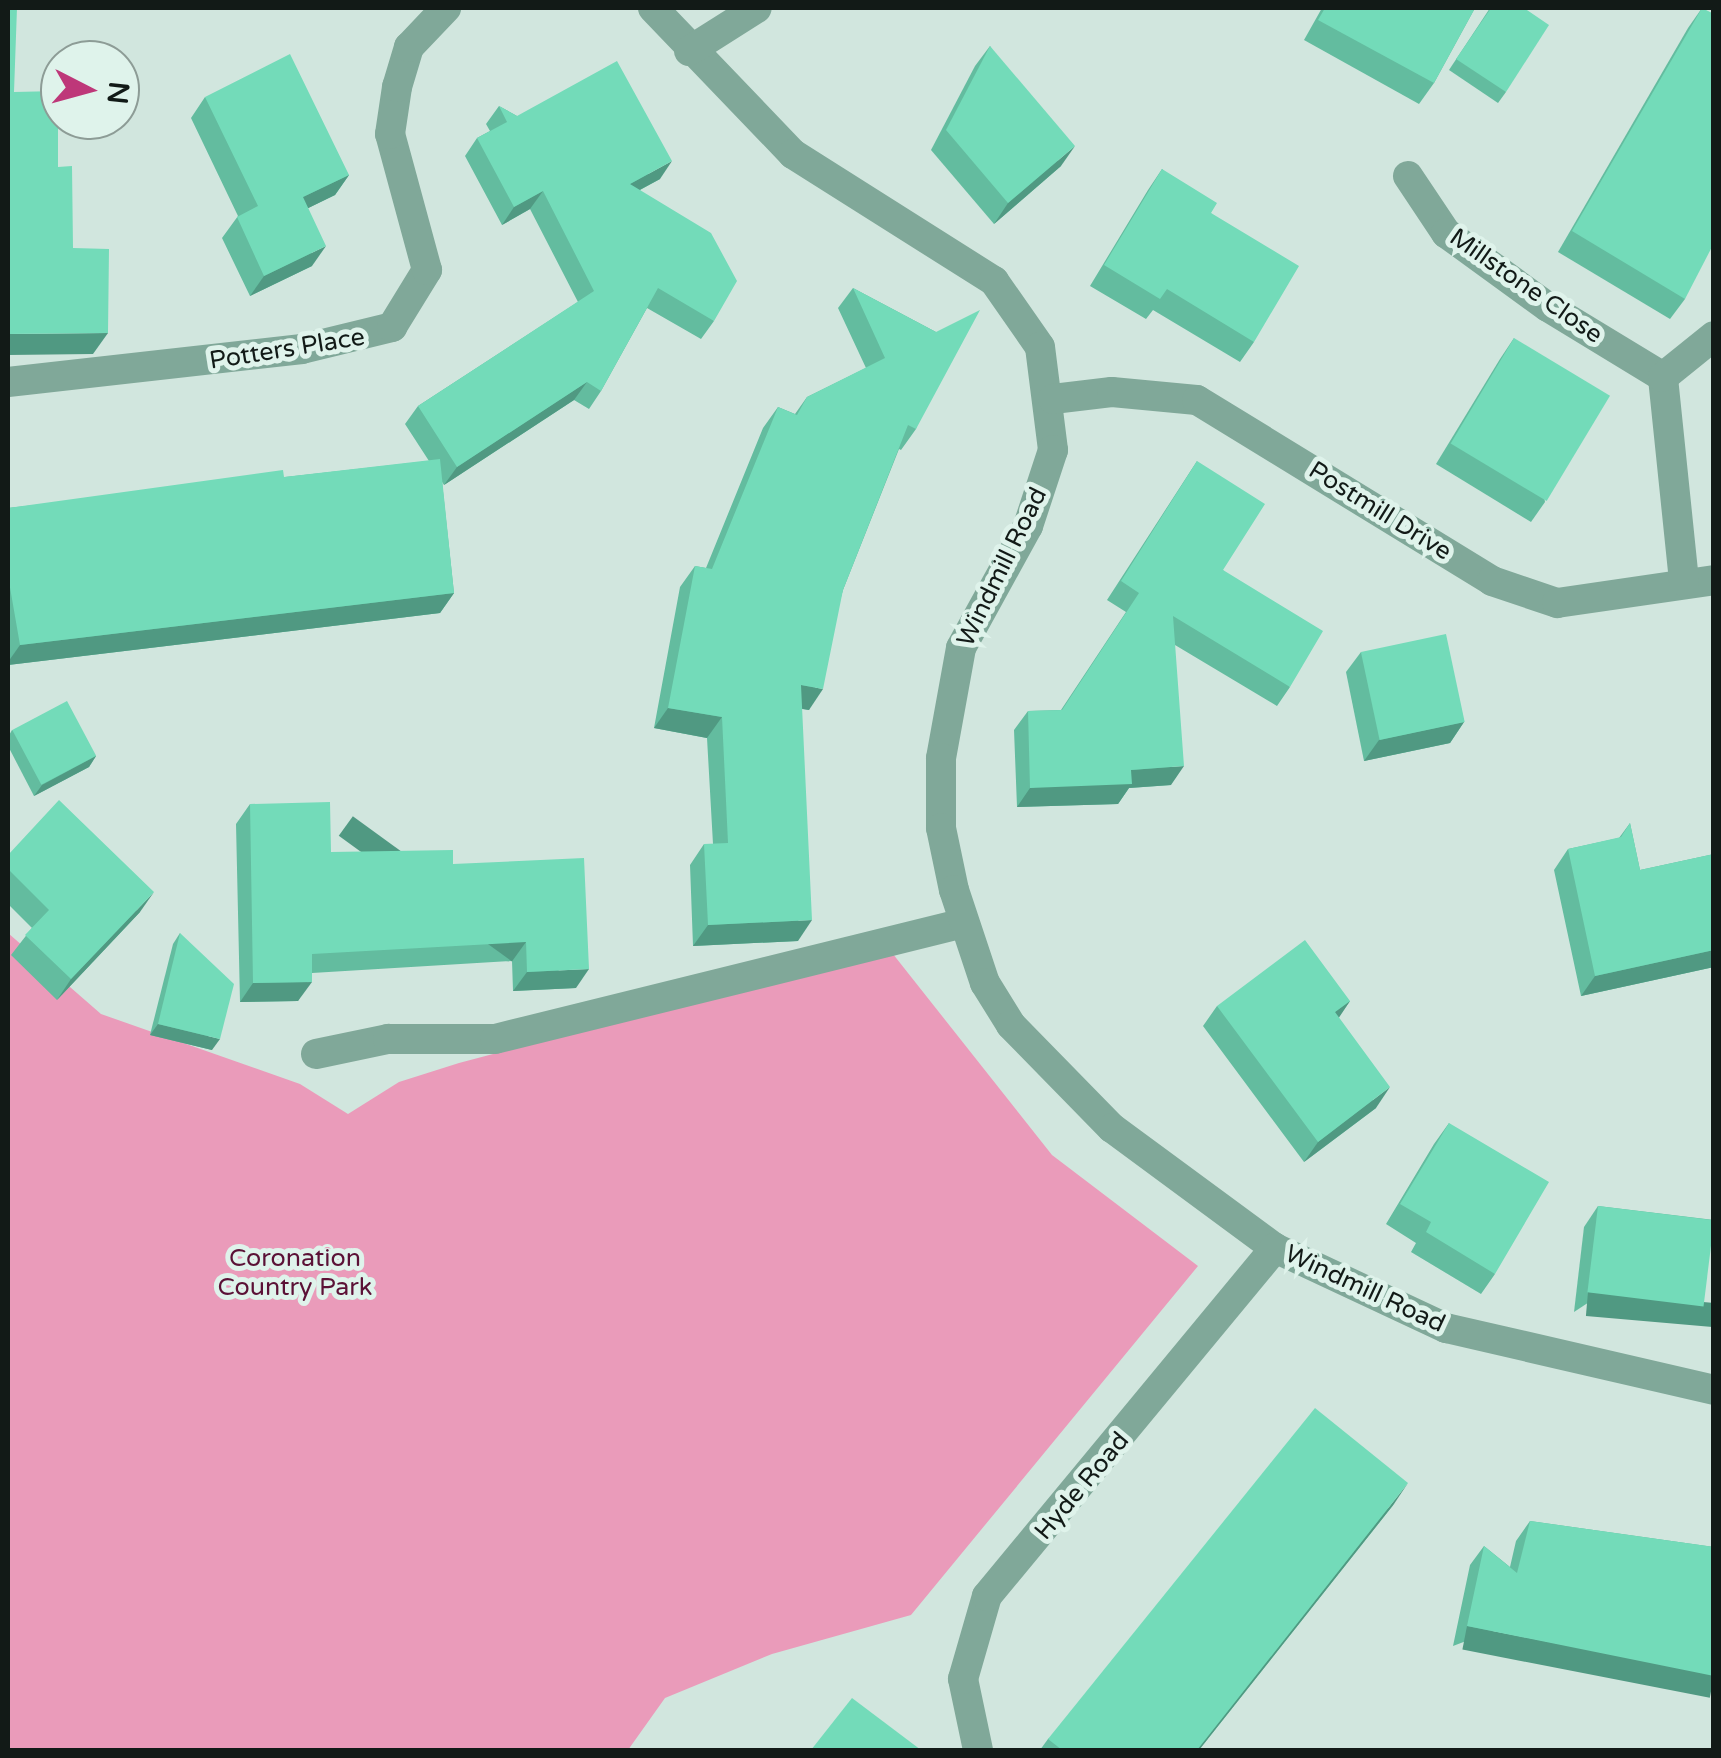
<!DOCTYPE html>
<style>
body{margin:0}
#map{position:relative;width:1721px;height:1758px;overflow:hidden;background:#d1e6de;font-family:"Varela Round",sans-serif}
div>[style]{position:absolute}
.green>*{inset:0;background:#ea9bba}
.lane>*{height:30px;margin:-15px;padding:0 15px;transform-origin:15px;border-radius:15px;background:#80a899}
.street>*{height:30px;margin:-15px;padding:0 15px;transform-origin:15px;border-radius:15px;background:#80a899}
.wall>*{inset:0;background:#63bc9f}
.shaded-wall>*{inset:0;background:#509982;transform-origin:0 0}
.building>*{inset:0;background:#73dbb9;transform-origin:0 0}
span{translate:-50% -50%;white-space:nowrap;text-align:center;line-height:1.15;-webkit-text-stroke:10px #dff3eb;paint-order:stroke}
.street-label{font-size:25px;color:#121a17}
.park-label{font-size:25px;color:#5b1136}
.frame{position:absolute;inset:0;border:10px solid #121a17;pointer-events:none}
.north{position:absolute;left:40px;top:40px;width:100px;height:100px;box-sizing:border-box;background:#dff3eb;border:2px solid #8d9c96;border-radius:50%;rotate:96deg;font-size:28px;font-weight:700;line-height:40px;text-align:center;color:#121a17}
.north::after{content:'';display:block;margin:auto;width:35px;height:45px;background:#be3779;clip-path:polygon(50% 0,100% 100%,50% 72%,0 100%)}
</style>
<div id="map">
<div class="green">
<i style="clip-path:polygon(8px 933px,101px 1014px,300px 1084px,348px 1114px,399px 1082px,459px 1063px,889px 949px,1052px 1155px,1198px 1266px,911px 1615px,772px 1654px,665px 1698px,628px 1750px,8px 1750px)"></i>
</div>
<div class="lane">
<i style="left:1408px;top:176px;width:69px;rotate:56.3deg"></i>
<i style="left:1446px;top:233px;width:126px;rotate:36deg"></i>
<i style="left:316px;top:1054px;width:74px;rotate:-11.8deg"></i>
<i style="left:388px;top:1039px;width:107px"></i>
<i style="left:495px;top:1039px;width:482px;rotate:-13.9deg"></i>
</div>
<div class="street">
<i style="left:653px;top:8px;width:202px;rotate:46.2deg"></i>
<i style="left:793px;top:154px;width:238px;rotate:32.3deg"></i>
<i style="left:994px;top:281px;width:80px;rotate:55.1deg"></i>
<i style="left:1040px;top:347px;width:104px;rotate:82.8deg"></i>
<i style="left:1053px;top:450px;width:80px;rotate:108.2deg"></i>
<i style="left:1028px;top:526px;width:139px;rotate:118.8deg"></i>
<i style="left:961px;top:648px;width:112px;rotate:100.3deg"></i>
<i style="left:941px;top:758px;width:70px;rotate:90deg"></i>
<i style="left:941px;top:828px;width:63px;rotate:78.2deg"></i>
<i style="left:954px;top:890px;width:98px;rotate:71.6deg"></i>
<i style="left:985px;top:983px;width:49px;rotate:58.2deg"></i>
<i style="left:1011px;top:1025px;width:144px;rotate:45.6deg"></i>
<i style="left:1112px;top:1128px;width:202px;rotate:36.4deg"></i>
<i style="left:1275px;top:1248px;width:189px;rotate:25.1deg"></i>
<i style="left:1446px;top:1328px;width:275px;rotate:13deg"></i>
<i style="left:689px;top:51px;width:80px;rotate:-32.3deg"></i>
<i style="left:1548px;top:307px;width:135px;rotate:31.3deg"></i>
<i style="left:8px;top:382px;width:296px;rotate:-6.4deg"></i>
<i style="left:302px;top:349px;width:93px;rotate:-13.7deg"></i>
<i style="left:392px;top:327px;width:67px;rotate:-58.4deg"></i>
<i style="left:427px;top:270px;width:141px;rotate:-105.2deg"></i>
<i style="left:390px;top:134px;width:48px;rotate:-81.5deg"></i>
<i style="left:397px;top:87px;width:42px;rotate:-73.3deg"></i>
<i style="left:409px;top:47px;width:54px;rotate:-46.5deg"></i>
<i style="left:1053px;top:399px;width:59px;rotate:-6.8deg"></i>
<i style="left:1112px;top:392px;width:85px;rotate:5.4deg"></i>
<i style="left:1197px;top:400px;width:346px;rotate:31.5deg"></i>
<i style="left:1492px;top:581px;width:69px;rotate:18.7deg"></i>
<i style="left:1557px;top:603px;width:159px;rotate:-8.3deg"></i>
<i style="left:1684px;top:581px;width:205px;rotate:-95.9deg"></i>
<i style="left:1663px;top:377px;width:65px;rotate:-38.8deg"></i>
<i style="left:978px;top:1750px;width:73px;rotate:-101.9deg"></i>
<i style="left:963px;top:1679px;width:86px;rotate:-73.9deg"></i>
<i style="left:987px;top:1596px;width:452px;rotate:-50.4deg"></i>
</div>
<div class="wall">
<i style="clip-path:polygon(1322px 8px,1475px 8px,1434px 83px,1419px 104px,1304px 40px)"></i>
<i style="clip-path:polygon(1490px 8px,1506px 92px,1498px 103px,1449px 70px)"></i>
<i style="clip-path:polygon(1702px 8px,1685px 299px,1670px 319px,1558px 252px,1688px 28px)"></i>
<i style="clip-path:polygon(990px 46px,1061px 166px,994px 224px,931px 150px,975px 66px)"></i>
<i style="clip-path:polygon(205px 97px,349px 175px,335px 195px,308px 208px,312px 266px,250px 296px,222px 238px,238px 216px,191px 118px)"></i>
<i style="clip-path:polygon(499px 106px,517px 116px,660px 179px,640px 190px,714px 321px,701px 339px,647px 308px,601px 391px,589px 409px,574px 400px,444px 485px,442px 482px,454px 593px,440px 613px,8px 665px,8px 508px,429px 461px,405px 424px,418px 406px,578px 302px,530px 209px,502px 225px,465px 156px,477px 138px,490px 131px,486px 124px)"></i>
<i style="clip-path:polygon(1162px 169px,1211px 213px,1254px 342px,1240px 362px,1153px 310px,1146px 319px,1090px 286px,1148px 190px)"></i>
<i style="clip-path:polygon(853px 288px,936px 332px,916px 429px,901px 450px,899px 449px,843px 590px,809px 710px,802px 709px,798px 941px,693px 946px,690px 865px,704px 844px,713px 844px,707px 738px,654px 728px,680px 587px,695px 566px,706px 568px,763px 428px,778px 407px,795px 414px,807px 397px,866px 368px,838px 308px)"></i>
<i style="clip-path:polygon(1514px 338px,1545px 502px,1531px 522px,1436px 464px,1500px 359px)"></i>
<i style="clip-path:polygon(1197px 461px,1223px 570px,1290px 687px,1277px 706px,1175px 645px,1171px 785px,1129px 788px,1118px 804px,1017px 807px,1014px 730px,1028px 711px,1061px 710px,1126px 612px,1107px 600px)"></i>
<i style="clip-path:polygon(1361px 652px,1464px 722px,1450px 743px,1364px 761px,1346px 672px)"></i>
<i style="clip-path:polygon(12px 730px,96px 756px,89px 767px,34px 796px,8px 746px,8px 737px)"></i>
<i style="clip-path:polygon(250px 804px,331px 852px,453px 864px,576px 988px,513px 991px,512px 961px,312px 973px,298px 1001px,240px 1002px,236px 824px)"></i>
<i style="clip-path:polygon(1630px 823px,1640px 870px,1714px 854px,1714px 967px,1581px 996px,1554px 870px,1568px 849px,1619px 838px)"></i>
<i style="clip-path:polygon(8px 855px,140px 912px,57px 1000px,11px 955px,32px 928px,8px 904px)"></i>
<i style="clip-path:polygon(180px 933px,212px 1050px,150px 1035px,173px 944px)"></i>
<i style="clip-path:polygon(1350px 1001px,1338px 1018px,1376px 1108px,1304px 1162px,1203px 1026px,1217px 1006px)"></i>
<i style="clip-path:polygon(1449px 1123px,1495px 1274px,1481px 1294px,1411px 1252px,1416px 1243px,1386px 1224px,1434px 1144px)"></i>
<i style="clip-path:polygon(1598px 1206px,1714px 1220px,1574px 1312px,1584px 1227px)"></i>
<i style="clip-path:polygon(1394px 1504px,1199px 1750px,1040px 1750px,1048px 1739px)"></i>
<i style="clip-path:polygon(1530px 1521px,1714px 1547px,1453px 1646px,1470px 1565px,1484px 1546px,1510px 1567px,1516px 1541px)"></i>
</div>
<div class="shaded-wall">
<i style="clip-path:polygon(1075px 146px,1061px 166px,994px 224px,1008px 203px)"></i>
<i style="clip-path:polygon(672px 161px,660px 179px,617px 202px,630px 184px)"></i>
<i style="clip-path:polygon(349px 175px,335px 195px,288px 218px,303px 197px)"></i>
<i style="clip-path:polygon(543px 191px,530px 209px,502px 225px,514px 207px)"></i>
<i style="clip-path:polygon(326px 246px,312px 266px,250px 296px,264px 276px)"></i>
<i style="clip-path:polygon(108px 333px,93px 354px,8px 355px,8px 334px)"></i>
<i style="clip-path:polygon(587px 382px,574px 400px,444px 485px,457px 467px)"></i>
<i style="clip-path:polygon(454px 593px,440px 613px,8px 665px,8px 662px,20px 645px)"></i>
<i style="clip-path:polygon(801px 685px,823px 689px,809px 710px,787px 706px)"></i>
<i style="clip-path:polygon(668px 708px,722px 717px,707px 738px,654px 728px)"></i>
<i style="clip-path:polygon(1464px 722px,1450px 743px,1364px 761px,1379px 740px)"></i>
<i style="clip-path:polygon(96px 756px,89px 767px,34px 796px,42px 785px)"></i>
<i style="clip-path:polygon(1184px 766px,1171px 785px,1129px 788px,1118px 804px,1017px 807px,1030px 788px,1131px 770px)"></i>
<i style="clip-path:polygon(154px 892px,140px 912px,57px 1000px,71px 979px)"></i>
<i style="clip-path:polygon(812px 920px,798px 941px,693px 946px,708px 925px)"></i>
<i style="left:526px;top:942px;width:24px;height:214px;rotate:126deg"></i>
<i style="clip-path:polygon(1714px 950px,1714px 967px,1581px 996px,1595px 976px)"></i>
<i style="clip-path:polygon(589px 969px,576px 988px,513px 991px,527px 972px)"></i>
<i style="clip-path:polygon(312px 982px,298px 1001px,240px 1002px,253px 983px)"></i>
<i style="clip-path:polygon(1350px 1001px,1336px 1022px,1335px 1012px)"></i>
<i style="clip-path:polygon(158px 1024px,220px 1039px,212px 1050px,150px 1035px)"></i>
<i style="clip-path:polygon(1390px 1087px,1376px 1108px,1304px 1162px,1318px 1142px)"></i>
<i style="left:1588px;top:1292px;width:127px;height:24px;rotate:5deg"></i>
<i style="clip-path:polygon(1408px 1483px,1394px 1504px,1199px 1750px,1197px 1750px)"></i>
<i style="left:1467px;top:1626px;width:252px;height:24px;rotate:11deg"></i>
</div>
<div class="building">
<i style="clip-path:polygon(8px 8px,17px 8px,14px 92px,58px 91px,58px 167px,72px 166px,73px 248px,109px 249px,108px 333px,8px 334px)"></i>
<i style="clip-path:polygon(1325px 8px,1475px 8px,1434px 83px,1318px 20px)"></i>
<i style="clip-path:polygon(1491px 8px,1524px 8px,1549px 25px,1506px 92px,1456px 59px)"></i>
<i style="clip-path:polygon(1702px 8px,1714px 14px,1714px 243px,1685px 299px,1572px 231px)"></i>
<i style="clip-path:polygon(990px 46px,1075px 146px,1008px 203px,946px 130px)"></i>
<i style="clip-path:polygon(290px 54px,349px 175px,303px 197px,326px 246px,264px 276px,237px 217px,258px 206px,205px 97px)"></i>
<i style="clip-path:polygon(617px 61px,672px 161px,630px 184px,711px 233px,737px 281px,714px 321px,658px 288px,601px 391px,587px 382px,457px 467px,418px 406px,594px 291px,543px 191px,514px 207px,477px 138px,507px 122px,499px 106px,517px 116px)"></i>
<i style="clip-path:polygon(1162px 169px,1217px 203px,1211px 213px,1299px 266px,1254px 342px,1167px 289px,1160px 299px,1104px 265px)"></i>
<i style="clip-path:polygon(853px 288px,936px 332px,980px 310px,916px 429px,908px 425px,843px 590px,823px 689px,801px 685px,812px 920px,708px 925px,704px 844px,728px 843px,722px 717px,668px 708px,695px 566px,712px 569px,778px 407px,797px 415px,807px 397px,885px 358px)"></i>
<i style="left:1514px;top:338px;width:112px;height:123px;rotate:31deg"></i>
<i style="clip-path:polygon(440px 459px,454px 593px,20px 645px,8px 576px,8px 508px,283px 470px,284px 477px)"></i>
<i style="clip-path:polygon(1197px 461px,1265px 504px,1223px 570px,1323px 631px,1290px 687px,1173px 616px,1184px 766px,1131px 770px,1132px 784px,1030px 788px,1028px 711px,1062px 710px,1139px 593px,1121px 581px)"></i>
<i style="left:1446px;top:634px;width:90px;height:87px;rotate:78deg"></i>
<i style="left:67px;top:701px;width:62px;height:62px;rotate:62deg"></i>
<i style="clip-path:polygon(59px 800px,154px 892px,71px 979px,25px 935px,49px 910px,8px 869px,8px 855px)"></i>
<i style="clip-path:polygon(330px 802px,331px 852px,453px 850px,453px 864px,584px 858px,589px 969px,527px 972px,526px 942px,312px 954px,312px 982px,253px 983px,250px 804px)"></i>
<i style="clip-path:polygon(1630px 823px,1640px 870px,1714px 854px,1714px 950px,1595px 976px,1568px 849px,1621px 837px)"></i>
<i style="clip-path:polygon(180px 933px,234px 984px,220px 1039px,158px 1024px)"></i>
<i style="clip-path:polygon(1305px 940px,1350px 1001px,1335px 1012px,1390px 1087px,1318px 1142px,1217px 1006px)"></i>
<i style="clip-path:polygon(1449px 1123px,1549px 1182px,1495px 1274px,1426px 1232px,1431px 1222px,1400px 1204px)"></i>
<i style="left:1598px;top:1206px;width:117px;height:87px;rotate:7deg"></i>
<i style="clip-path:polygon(1315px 1408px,1408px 1483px,1197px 1750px,1062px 1750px,1048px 1739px)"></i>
<i style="clip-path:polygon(1530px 1521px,1714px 1547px,1714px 1676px,1467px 1626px,1484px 1546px,1517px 1573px)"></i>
<i style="clip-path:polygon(852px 1698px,921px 1750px,811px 1750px)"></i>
</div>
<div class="street-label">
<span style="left:1526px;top:286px;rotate:35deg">Millstone Close</span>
<span style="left:287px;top:349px;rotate:-9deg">Potters Place</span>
<span style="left:1380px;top:511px;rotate:32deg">Postmill Drive</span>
<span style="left:1002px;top:567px;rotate:-64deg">Windmill Road</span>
<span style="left:1365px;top:1289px;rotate:25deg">Windmill Road</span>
<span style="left:1082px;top:1486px;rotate:-50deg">Hyde Road</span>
</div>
<div class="park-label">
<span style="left:295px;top:1273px">Coronation<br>Country Park</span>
</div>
<div class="frame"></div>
<div class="north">N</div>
</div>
